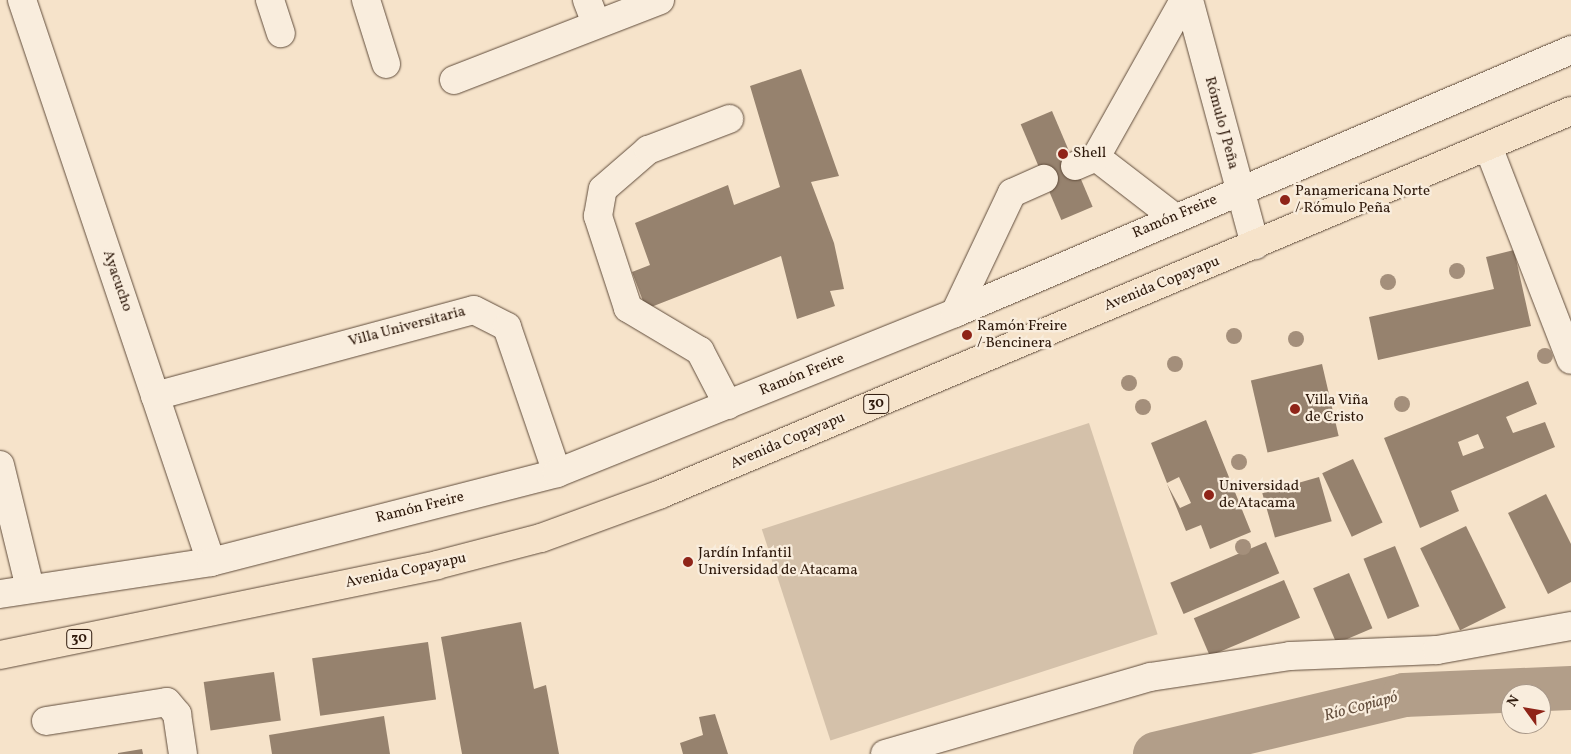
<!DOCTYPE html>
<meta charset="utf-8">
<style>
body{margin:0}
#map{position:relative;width:1571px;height:754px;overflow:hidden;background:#f6e3ca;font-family:Vollkorn,serif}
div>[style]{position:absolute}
.green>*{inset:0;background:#d4c1aa;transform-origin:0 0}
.river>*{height:44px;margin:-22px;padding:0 22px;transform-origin:22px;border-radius:22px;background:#b29e89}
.building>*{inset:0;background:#96826e;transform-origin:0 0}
.roads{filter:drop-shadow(0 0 1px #604c3b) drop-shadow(0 0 1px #604c3b)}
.minor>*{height:28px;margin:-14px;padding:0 14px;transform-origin:14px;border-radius:14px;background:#f9eddd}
.highway>*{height:28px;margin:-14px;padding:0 14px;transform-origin:14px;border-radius:14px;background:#f6e3ca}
.trees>*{width:16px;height:16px;margin:-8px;border-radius:50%;background:#a48f7b}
.dots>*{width:14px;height:14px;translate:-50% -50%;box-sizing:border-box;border:2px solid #f9eddd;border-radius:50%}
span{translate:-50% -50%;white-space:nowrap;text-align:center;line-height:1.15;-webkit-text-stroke:4.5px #f9eddd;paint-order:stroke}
.shield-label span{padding:1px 4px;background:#f9eddd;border:1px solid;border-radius:4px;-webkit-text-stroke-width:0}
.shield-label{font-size:14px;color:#2e190b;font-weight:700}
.street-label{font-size:15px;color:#2e190b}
.poi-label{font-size:15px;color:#2e190b}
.left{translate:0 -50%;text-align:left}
.water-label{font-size:16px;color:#634e3d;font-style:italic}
.north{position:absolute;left:1501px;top:684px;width:50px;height:50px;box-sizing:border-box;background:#f9eddd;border:1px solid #a89889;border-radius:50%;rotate:302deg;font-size:14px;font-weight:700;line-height:20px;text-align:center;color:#2e190b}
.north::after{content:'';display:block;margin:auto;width:18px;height:22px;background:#8f2418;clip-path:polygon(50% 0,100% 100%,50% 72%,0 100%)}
</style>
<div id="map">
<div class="green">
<i style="left:1089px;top:423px;width:222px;height:344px;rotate:72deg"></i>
</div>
<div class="river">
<i style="left:1155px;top:754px;width:256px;rotate:-13.3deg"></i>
<i style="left:1404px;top:695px;width:167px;rotate:-2.4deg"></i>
</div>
<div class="building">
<i style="clip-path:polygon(801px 69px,839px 176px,811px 182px,834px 243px,844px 289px,830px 291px,835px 306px,797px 319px,781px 256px,646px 309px,632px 272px,650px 265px,635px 223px,728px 185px,734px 205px,780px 187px,750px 86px)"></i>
<i style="left:1052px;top:111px;width:104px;height:34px;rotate:67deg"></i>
<i style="clip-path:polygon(1514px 250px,1531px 326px,1378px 360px,1369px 317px,1494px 289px,1486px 257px)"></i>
<i style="left:1322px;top:364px;width:74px;height:73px;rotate:77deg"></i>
<i style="clip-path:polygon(evenodd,1528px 381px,1537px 404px,1506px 417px,1513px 433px,1545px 422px,1555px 447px,1451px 491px,1459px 511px,1420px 528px,1384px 438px,1528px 381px,1478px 434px,1484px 448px,1463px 456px,1458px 442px,1478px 434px)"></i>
<i style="clip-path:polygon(1206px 420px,1251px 532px,1210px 549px,1201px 525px,1186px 531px,1167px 484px,1180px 508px,1191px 503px,1179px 477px,1167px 483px,1151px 443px)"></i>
<i style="left:1353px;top:459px;width:70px;height:34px;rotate:65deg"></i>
<i style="left:1319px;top:477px;width:46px;height:59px;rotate:74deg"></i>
<i style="clip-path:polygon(1546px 494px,1571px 544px,1571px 582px,1548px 594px,1508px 513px)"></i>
<i style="left:1466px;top:526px;width:91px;height:51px;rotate:64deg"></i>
<i style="left:1266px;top:542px;width:34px;height:104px;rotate:67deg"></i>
<i style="left:1395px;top:546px;width:65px;height:34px;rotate:68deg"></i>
<i style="left:1349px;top:573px;width:60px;height:39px;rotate:67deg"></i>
<i style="left:1284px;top:580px;width:41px;height:98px;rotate:67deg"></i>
<i style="clip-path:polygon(521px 622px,534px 689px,546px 685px,559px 754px,462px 754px,441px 637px)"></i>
<i style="left:428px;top:642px;width:58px;height:117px;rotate:82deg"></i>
<i style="left:274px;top:672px;width:49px;height:71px;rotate:82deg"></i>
<i style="clip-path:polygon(715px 714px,728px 754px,683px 754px,680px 743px,703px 735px,699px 717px)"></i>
<i style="clip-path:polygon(384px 716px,390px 754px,272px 754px,269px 735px)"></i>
<i style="clip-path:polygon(142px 749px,143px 754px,118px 754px,118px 753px)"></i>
</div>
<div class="roads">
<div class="minor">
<i style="left:22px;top:0;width:593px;rotate:71.41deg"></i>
<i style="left:270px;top:0;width:35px;rotate:72deg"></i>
<i style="left:366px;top:0;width:67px;rotate:72.6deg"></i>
<i style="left:587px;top:0;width:25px;rotate:69deg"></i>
<i style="left:1189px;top:0;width:254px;rotate:74.9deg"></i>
<i style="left:454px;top:80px;width:221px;rotate:-21.2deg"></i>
<i style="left:1489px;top:149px;width:226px;rotate:68.8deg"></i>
<i style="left:1096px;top:157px;width:98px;rotate:37.6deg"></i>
<i style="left:1075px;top:166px;width:23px;rotate:-23deg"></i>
<i style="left:1096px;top:157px;width:180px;rotate:-60.7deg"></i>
<i style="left:955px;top:313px;width:133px;rotate:-64.6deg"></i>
<i style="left:1012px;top:193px;width:35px;rotate:-24deg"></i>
<i style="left:155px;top:396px;width:330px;rotate:-15.1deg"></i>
<i style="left:474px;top:310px;width:37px;rotate:27deg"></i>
<i style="left:507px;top:327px;width:154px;rotate:71.1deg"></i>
<i style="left:728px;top:405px;width:61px;rotate:-117.4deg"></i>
<i style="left:700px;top:351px;width:84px;rotate:-149.2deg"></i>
<i style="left:628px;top:308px;width:97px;rotate:-108.1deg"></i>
<i style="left:598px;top:216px;width:27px;rotate:-80deg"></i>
<i style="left:603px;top:189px;width:60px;rotate:-40.9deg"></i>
<i style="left:648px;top:150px;width:87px;rotate:-20.9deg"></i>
<i style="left:0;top:465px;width:127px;rotate:76.3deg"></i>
<i style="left:0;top:594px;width:213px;rotate:-8.6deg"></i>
<i style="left:211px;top:562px;width:357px;rotate:-14.4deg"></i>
<i style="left:557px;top:473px;width:429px;rotate:-21.9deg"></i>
<i style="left:955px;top:313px;width:670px;rotate:-23.12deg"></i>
<i style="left:46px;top:721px;width:122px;rotate:-8.9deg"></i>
<i style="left:167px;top:702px;width:16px;rotate:50deg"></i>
<i style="left:177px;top:714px;width:40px;rotate:81.5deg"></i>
<i style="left:885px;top:754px;width:276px;rotate:-16.2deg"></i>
<i style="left:1150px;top:677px;width:142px;rotate:-8.5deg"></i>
<i style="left:1290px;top:656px;width:147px;rotate:-2.3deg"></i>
<i style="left:1437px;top:650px;width:136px;rotate:-10.2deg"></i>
</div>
<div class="highway">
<i style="left:0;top:655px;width:446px;rotate:-11.6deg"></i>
<i style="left:437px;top:565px;width:107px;rotate:-14.6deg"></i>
<i style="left:541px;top:538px;width:128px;rotate:-20.1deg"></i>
<i style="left:661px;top:494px;width:987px;rotate:-22.83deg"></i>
</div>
</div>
<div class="trees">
<i style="left:1457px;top:271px"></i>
<i style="left:1388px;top:282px"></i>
<i style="left:1234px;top:336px"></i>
<i style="left:1296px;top:339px"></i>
<i style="left:1545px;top:356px"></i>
<i style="left:1175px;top:364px"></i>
<i style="left:1129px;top:383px"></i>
<i style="left:1402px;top:404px"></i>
<i style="left:1143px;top:407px"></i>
<i style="left:1239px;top:462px"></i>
<i style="left:1243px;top:547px"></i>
</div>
<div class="dots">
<i style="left:1063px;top:154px;background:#8f2418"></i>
<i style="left:1285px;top:200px;background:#8f2418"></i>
<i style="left:967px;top:335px;background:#8f2418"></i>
<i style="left:1295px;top:409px;background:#8f2418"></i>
<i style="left:1209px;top:495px;background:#8f2418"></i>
<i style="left:688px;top:562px;background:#8f2418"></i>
</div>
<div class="shield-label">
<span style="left:876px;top:404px">30</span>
<span style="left:79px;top:639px">30</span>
</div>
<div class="street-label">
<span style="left:1221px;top:123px;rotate:75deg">Rómulo J Peña</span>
<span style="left:1175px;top:217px;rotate:-23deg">Ramón Freire</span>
<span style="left:117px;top:281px;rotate:71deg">Ayacucho</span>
<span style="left:1162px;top:284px;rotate:-22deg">Avenida Copayapu</span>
<span style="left:407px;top:327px;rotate:-15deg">Villa Universitaria</span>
<span style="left:802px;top:375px;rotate:-22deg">Ramón Freire</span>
<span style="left:788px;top:441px;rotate:-23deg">Avenida Copayapu</span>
<span style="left:420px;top:508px;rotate:-14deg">Ramón Freire</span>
<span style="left:406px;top:571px;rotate:-12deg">Avenida Copayapu</span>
</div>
<div class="poi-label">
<span class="left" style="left:1073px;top:154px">Shell</span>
<span class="left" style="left:1295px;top:200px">Panamericana Norte<br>/ Rómulo Peña</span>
<span class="left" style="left:977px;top:335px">Ramón Freire<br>/ Bencinera</span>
<span class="left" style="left:1305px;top:409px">Villa Viña<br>de Cristo</span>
<span class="left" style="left:1219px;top:495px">Universidad<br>de Atacama</span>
<span class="left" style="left:698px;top:562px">Jardín Infantil<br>Universidad de Atacama</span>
</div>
<div class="water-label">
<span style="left:1361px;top:707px;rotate:-15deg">Río Copiapó</span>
</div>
<div class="north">N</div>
</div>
